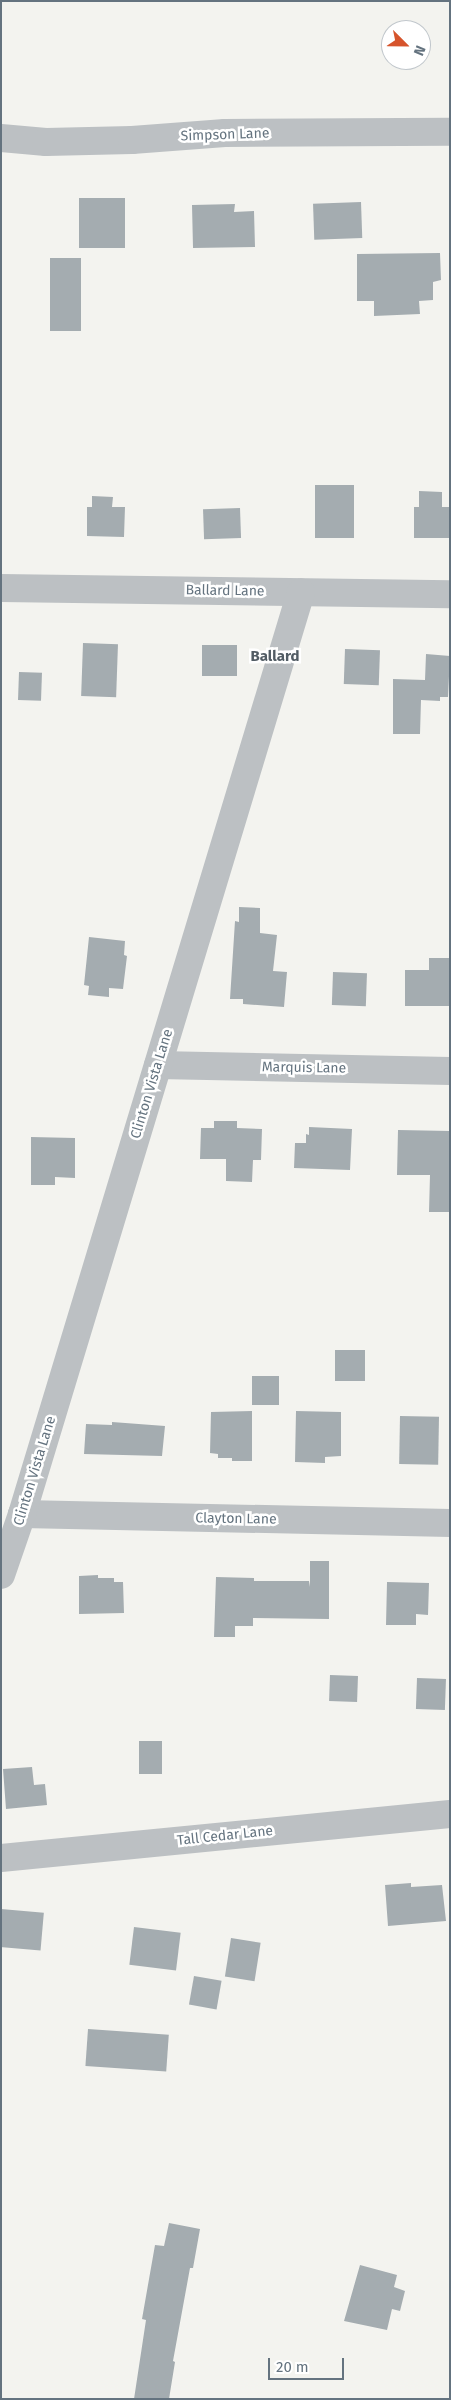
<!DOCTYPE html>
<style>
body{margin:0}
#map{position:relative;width:451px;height:2400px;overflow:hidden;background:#f3f3ef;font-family:"Fira Sans",sans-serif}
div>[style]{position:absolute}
.building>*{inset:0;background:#a4acb0;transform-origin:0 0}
.minor>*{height:28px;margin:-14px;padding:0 14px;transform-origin:14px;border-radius:14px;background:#bcc0c3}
span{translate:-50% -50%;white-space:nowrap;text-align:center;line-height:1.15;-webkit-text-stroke:5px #fff;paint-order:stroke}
.street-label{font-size:14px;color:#64737f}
.neighbourhood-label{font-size:15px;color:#525c64;font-weight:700}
.frame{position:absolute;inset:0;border:2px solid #64737f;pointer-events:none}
.north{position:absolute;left:381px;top:20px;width:50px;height:50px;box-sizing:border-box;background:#fff;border:1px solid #c1c7cc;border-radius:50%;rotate:113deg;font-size:14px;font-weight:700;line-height:20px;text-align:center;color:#64737f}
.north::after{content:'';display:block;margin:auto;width:18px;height:22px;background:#d6542c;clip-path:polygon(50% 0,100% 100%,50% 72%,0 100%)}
.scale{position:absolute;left:268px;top:2358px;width:76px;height:22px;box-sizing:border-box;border:2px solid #64737f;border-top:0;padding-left:6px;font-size:15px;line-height:18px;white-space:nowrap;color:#64737f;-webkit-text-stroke:4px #fff;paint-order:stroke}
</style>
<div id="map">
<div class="building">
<i style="left:79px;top:198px;width:46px;height:50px"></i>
<i style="left:361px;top:202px;width:36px;height:48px;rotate:88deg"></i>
<i style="clip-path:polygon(235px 204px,234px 212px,254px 211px,255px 247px,193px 248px,192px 205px)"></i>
<i style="clip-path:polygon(440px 253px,441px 280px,433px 282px,433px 300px,419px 301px,420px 314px,374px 316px,374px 301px,357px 301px,357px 254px)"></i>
<i style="left:50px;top:258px;width:31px;height:73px"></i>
<i style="left:315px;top:485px;width:39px;height:53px"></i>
<i style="clip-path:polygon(419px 491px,442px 492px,442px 507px,450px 507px,450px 538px,414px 538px,414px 507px,419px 507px)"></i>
<i style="clip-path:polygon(92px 496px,113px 497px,112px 507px,125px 507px,124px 537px,87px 536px,87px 507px,92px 507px)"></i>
<i style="left:240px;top:508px;width:30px;height:37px;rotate:88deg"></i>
<i style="left:83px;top:643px;width:35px;height:53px;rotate:2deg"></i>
<i style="left:237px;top:645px;width:31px;height:35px;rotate:90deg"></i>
<i style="left:345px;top:649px;width:35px;height:35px;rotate:2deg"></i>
<i style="clip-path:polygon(426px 654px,450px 656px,448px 697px,440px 697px,440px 701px,421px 700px,420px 734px,393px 734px,393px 679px,425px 680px)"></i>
<i style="left:19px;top:672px;width:23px;height:28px;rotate:2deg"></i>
<i style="clip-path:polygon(239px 907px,260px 908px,260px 933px,277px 935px,273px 971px,287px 972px,284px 1007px,243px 1004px,243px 999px,230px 999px,235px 921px,239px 922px)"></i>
<i style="clip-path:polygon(89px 937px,125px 941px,124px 955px,127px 956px,123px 989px,109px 988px,109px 997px,88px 995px,89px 986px,84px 985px)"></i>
<i style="clip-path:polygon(429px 958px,450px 958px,450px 1006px,405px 1006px,405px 970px,429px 970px)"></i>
<i style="left:333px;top:972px;width:34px;height:33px;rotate:2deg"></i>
<i style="clip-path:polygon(214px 1121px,237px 1121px,237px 1128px,262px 1129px,261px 1160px,253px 1160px,252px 1182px,226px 1181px,226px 1159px,200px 1159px,201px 1128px,214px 1128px)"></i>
<i style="clip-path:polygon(309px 1127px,352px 1129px,350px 1170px,294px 1168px,295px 1143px,306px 1143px,306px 1134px,309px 1135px)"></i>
<i style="clip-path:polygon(398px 1130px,450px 1131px,450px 1212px,429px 1212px,430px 1175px,397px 1175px)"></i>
<i style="clip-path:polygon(31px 1137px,75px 1138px,75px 1178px,55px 1177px,55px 1185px,31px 1185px)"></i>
<i style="left:365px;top:1350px;width:31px;height:30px;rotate:90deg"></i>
<i style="left:252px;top:1376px;width:27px;height:29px"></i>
<i style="clip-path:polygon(252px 1411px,252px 1461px,232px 1461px,232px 1458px,218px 1458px,218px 1454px,210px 1453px,211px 1412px)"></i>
<i style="clip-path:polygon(296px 1411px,341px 1412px,341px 1456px,325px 1457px,325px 1463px,295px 1462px)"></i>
<i style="left:400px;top:1416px;width:39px;height:48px;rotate:1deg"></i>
<i style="clip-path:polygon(112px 1422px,165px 1426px,162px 1456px,84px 1454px,86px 1424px,112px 1425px)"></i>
<i style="clip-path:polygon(310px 1561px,329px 1561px,329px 1619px,253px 1618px,253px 1626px,235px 1626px,235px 1637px,214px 1637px,216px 1577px,254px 1578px,254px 1581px,309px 1581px,310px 1587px)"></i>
<i style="clip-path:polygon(98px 1575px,98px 1578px,114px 1578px,114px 1582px,123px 1582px,124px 1613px,79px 1614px,79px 1576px)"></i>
<i style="clip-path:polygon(387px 1582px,429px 1583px,428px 1615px,416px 1614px,416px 1625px,386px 1625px)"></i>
<i style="left:330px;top:1675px;width:28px;height:26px;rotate:2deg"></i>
<i style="left:417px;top:1678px;width:29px;height:31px;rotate:2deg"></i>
<i style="left:139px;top:1741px;width:23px;height:33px"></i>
<i style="clip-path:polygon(32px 1767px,34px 1785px,45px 1784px,47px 1805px,6px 1809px,3px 1769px)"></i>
<i style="clip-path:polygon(411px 1883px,411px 1887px,442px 1885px,446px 1921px,388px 1926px,385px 1885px)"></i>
<i style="left:1px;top:1909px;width:43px;height:38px;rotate:5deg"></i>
<i style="left:134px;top:1927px;width:47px;height:38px;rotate:7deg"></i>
<i style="left:231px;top:1938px;width:30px;height:39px;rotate:9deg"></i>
<i style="left:194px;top:1976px;width:28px;height:29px;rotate:10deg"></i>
<i style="left:88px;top:2029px;width:81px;height:37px;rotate:4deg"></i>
<i style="clip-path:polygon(169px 2223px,200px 2229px,193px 2268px,190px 2268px,173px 2361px,175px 2362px,169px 2399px,134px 2399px,146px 2320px,142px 2319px,155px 2245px,164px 2246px)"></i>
<i style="clip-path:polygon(360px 2265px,397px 2275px,394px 2287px,405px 2291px,400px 2311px,392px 2309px,387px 2330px,344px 2321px)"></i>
</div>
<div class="minor">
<i style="left:1px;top:138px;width:45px;rotate:5.1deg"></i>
<i style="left:46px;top:142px;width:86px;rotate:-1.3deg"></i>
<i style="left:132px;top:140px;width:93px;rotate:-4.3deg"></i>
<i style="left:225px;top:133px;width:225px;rotate:-0.3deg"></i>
<i style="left:1px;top:588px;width:449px;rotate:0.8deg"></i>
<i style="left:158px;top:1065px;width:292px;rotate:1.2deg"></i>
<i style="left:22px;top:1514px;width:428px;rotate:1.2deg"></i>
<i style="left:1px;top:1575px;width:65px;rotate:-71deg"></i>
<i style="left:22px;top:1514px;width:963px;rotate:-73.16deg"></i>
<i style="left:1px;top:1858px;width:451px;rotate:-5.6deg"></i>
</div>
<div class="street-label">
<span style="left:225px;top:135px;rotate:-2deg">Simpson Lane</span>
<span style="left:225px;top:591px;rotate:1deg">Ballard Lane</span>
<span style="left:304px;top:1068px;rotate:1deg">Marquis Lane</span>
<span style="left:152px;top:1084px;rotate:-73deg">Clinton Vista Lane</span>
<span style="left:35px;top:1471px;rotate:-73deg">Clinton Vista Lane</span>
<span style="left:236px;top:1519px;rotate:1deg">Clayton Lane</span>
<span style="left:225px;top:1836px;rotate:-6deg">Tall Cedar Lane</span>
</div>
<div class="neighbourhood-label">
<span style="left:275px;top:657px">Ballard</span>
</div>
<div class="frame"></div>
<div class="north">N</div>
<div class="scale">20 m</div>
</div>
